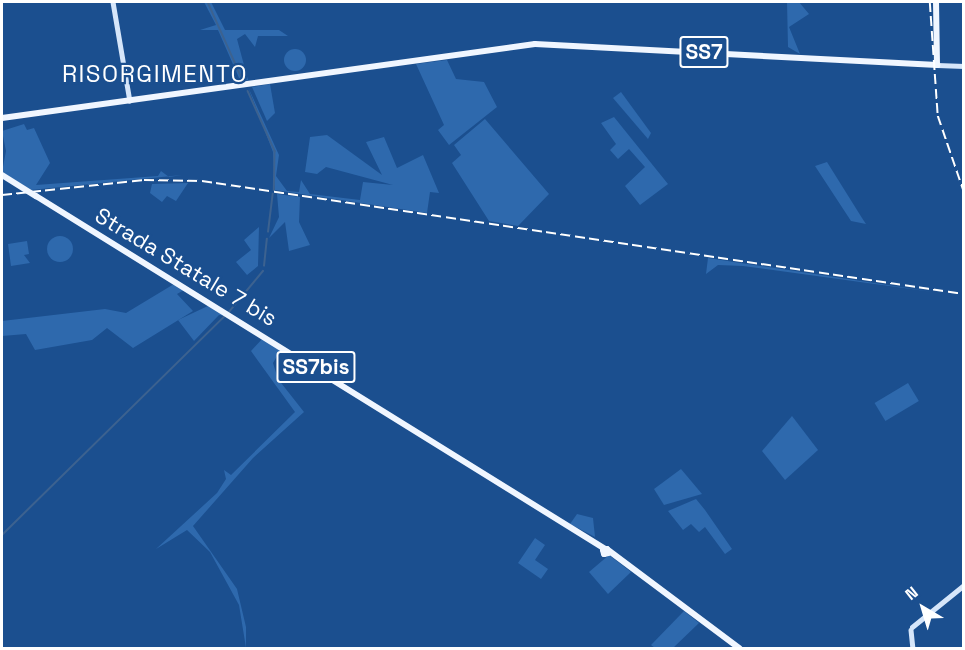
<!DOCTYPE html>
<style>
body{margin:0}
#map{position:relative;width:965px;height:650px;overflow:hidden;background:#1b4f8f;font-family:"Space Grotesk",sans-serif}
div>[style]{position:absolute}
.green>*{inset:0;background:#2e69ad;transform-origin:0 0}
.round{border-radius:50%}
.stream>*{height:1.5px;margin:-0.75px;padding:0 0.75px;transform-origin:0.75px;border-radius:0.75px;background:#3c6290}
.secondary>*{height:4.5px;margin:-2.25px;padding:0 2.25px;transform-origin:2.25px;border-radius:2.25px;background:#d6e6fa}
.primary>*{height:6px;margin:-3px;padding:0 3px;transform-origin:3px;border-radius:3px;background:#f0f6ff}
.rail>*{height:1.5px;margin-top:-0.75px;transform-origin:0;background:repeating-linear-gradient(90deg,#fff 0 10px,transparent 0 14.5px)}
.primary-bridge>*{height:6px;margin:-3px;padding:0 3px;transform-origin:3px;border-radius:3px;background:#f0f6ff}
span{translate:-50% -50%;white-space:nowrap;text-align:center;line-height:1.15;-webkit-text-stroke:4.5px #1b4f8f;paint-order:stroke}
.shield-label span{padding:2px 4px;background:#1b4f8f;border:2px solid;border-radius:4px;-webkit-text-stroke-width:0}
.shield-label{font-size:21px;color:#fff;font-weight:700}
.street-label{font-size:22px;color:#fff}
.neighbourhood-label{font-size:24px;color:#fff;letter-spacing:1.5px}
.frame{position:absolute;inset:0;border:3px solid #fff;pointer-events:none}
.north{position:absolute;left:893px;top:578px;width:60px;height:60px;-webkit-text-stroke:4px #1b4f8f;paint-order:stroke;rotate:322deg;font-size:16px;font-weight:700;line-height:24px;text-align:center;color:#fff}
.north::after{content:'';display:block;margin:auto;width:21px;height:27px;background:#fff;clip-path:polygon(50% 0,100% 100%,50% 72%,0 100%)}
</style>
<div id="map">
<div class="green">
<i style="clip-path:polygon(204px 2px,211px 2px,225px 30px,279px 30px,288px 36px,258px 36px,255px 47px,245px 34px,237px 39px,248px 80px,234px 82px,239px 78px,218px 30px,200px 30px,216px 25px)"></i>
<i style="clip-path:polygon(787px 2px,799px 2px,809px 14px,789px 27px,800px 54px,788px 47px)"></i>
<i class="round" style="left:284px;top:49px;width:22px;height:22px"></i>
<i style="clip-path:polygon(447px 60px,456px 79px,484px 82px,497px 107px,449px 145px,438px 130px,444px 125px,416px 64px)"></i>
<i style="clip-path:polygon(270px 84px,275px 113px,267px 121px,252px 87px)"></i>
<i style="clip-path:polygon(248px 87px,279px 155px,276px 176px,287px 191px,299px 192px,301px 180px,310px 194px,360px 200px,363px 182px,393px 185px,326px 167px,317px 174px,305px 172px,310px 137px,327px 135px,382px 175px,366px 142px,384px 137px,397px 168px,423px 155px,439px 193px,430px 192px,427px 213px,275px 190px,273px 152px)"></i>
<i style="clip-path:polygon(621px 92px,651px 133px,648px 139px,613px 98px)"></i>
<i style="clip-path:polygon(614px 117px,668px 184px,640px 205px,625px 186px,645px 167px,629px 149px,618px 159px,610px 150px,616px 144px,601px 123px)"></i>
<i style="clip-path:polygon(485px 119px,549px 194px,518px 226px,489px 221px,452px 163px,461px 155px,454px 145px)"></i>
<i style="clip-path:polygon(24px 124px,27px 130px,34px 128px,50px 163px,36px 185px,158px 176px,161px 171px,169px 177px,182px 175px,31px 190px,2px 172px,6px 151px,2px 131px)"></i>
<i style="clip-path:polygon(827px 162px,862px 218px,866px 224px,851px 221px,815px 166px)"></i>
<i style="clip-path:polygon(188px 183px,176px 201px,167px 196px,162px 202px,150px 193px,152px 184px)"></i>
<i style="clip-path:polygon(277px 194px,300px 197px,299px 222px,310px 245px,289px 251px,285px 222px,269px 238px,279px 217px)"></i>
<i style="clip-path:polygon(259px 227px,258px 266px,247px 275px,236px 262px,251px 250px,244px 240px)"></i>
<i class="round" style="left:47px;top:236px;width:26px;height:26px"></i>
<i style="clip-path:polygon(27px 241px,29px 254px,24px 255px,30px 263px,11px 266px,8px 244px)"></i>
<i style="clip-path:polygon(708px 258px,848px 279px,933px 292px,743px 266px,718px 265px,706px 274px)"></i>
<i style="clip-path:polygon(174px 284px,184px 290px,177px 294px,193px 311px,133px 348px,107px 328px,92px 340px,35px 350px,26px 334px,2px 336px,2px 321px,105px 309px,126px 313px)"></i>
<i style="clip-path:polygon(210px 305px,228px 316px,219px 315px,194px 341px,178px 320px)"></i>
<i style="clip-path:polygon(264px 337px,305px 366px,280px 351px,273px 363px,278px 379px,304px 412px,253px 458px,193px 526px,237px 589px,246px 627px,246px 648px,239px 605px,210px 552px,187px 530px,156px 549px,217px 493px,226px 479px,224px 470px,231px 475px,295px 412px,251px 351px)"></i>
<i style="left:908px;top:383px;width:21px;height:39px;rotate:59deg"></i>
<i style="clip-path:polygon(792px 416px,818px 450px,785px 480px,762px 451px)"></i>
<i style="clip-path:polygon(681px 469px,702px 494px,664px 505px,654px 489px)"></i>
<i style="clip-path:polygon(696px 499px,705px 510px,732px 549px,725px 554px,705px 527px,699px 532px,691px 524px,683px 530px,668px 511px)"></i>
<i style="clip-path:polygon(577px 514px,593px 518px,595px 537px,570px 524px)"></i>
<i style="clip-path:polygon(535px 538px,545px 545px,535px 560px,548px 569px,541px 579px,518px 563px)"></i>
<i style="clip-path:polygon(609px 555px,631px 572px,608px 594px,589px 572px)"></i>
<i style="clip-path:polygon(684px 611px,699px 623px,673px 648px,655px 648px,651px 645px)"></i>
</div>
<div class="stream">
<i style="left:208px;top:2px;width:83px;rotate:65.9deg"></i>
<i style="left:248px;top:91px;width:66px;rotate:65.8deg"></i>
<i style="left:275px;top:151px;width:39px;rotate:91deg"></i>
<i style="left:268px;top:232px;width:38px;rotate:-83deg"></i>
<i style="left:264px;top:266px;width:27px;rotate:-84deg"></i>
<i style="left:229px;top:312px;width:53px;rotate:-50.3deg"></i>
<i style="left:2px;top:535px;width:311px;rotate:-44.5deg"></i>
</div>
<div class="secondary">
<i style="left:113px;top:2px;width:100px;rotate:80.3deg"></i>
<i style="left:937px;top:65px;width:27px;rotate:2deg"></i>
<i style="left:912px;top:627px;width:67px;rotate:-38.9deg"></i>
<i style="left:911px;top:630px;width:18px;rotate:84deg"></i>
</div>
<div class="primary">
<i style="left:2px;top:118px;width:538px;rotate:-7.9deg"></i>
<i style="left:535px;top:44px;width:403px;rotate:3deg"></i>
<i style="left:937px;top:65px;width:63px;rotate:-90.9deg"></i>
<i style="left:36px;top:196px;width:670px;rotate:31.81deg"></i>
<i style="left:607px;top:549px;width:4px;rotate:76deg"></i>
<i style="left:608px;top:553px;width:4px;rotate:166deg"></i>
<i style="left:604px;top:554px;width:4px;rotate:-104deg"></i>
<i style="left:603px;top:550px;width:4px;rotate:-14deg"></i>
<i style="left:608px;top:550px;width:164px;rotate:36.8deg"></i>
</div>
<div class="rail">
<i style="left:930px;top:2px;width:114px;rotate:86deg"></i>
<i style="left:938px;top:116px;width:80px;rotate:71.1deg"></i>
<i style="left:2px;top:195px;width:143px;rotate:-6deg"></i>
<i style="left:144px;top:180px;width:58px;rotate:1deg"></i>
<i style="left:202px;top:181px;width:770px;rotate:8.44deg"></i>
</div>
<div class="primary-bridge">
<i style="left:2px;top:175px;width:40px;rotate:32deg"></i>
</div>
<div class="shield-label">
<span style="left:704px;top:52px">SS7</span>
<span style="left:316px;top:367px">SS7bis</span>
</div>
<div class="street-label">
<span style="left:186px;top:267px;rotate:31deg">Strada Statale 7 bis</span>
</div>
<div class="neighbourhood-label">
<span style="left:155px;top:74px">RISORGIMENTO</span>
</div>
<div class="frame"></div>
<div class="north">N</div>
</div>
